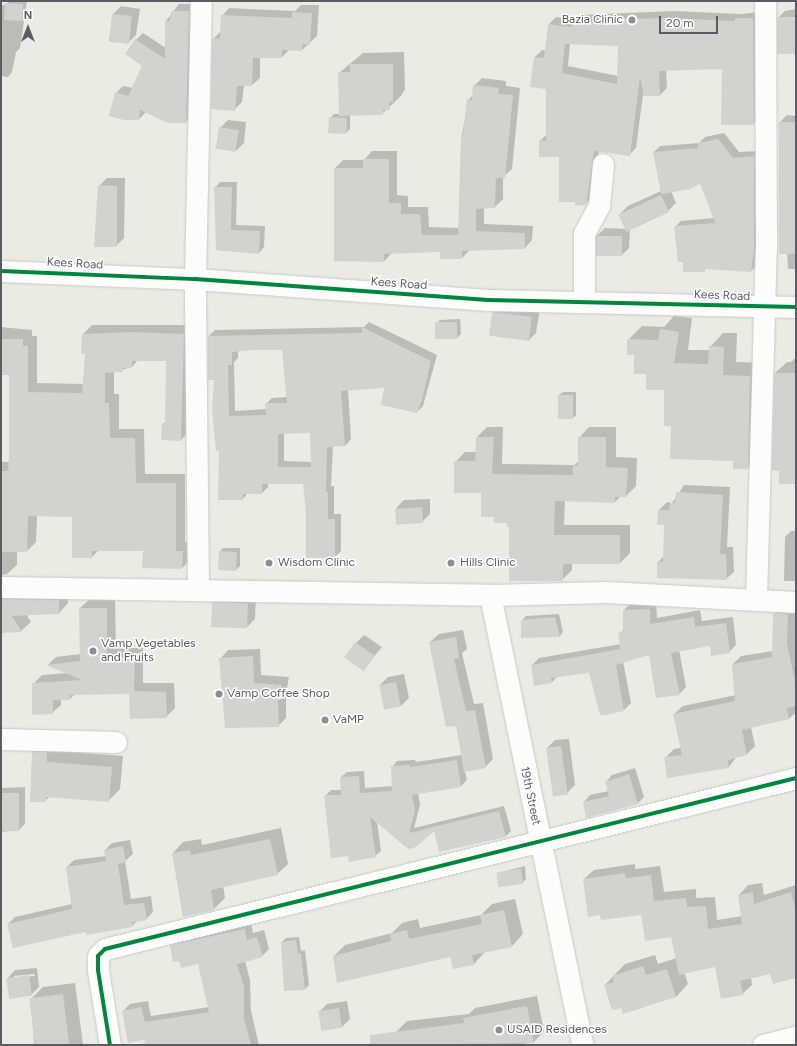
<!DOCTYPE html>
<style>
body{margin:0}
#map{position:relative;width:797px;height:1046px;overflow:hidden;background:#ebebe4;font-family:Figtree,sans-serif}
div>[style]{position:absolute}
.shadow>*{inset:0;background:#0003}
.building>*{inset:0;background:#d3d2ce;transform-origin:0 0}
.roads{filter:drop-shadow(0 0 1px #c8c8c7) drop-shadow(0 0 1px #c8c8c7)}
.minor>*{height:21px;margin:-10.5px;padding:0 10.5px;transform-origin:10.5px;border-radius:10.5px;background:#fcfcfb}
.cycleway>*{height:4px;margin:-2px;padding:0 2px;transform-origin:2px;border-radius:2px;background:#00873e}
.dots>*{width:11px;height:11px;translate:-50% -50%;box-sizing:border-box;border:2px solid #fff;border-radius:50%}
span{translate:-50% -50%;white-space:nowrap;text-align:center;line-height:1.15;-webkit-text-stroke:3px #fff;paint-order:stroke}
.poi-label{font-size:12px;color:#5a5c64}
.right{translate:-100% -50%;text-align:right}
.left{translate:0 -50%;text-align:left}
.street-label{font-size:12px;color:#5a5c64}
.frame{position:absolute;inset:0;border:2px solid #5a5c64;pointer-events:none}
.north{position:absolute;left:8px;top:8px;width:40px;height:40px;-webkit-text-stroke:3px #fff;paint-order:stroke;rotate:0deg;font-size:11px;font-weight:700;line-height:16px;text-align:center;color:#5a5c64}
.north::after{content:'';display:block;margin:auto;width:14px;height:18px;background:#5a5c64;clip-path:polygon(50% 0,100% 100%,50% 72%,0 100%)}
.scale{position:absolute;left:659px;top:16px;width:59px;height:18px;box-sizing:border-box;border:2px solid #5a5c64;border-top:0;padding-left:5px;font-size:12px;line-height:14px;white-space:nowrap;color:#5a5c64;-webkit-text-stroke:3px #fff;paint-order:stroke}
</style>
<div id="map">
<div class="shadow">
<i style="clip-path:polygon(9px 1px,27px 1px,20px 48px,16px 52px,12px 72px,8px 77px,1px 76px,1px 5px,6px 5px)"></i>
<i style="clip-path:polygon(179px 4px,196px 4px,193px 115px,186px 122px,146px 112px,139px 119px,116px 93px,123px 86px,133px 88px,143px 66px,136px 40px,143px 33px,166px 48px,166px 21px)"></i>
<i style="clip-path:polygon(301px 5px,319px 5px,317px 36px,302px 50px,289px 50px,282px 57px,260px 57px,260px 78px,252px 85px,244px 85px,242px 102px,234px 110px,213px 39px,221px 31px,222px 16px,229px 8px,295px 11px)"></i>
<i style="clip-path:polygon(121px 6px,140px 9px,136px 35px,128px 43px,109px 41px,113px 14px)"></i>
<i style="clip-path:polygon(796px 9px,796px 52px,778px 18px,785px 11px)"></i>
<i style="clip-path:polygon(evenodd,674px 11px,741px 14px,760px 12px,760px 117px,753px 124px,723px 68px,666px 69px,667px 88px,660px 95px,643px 95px,636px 148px,629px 155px,599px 151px,592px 197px,585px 204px,560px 156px,540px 141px,547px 134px,547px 88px,531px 86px,535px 57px,542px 50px,546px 51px,549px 24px,556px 17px,575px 20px,580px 15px,674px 11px,570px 43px,619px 45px,618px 76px,568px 66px,570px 43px)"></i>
<i style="clip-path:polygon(404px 52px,405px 89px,401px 96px,382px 114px,350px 115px,350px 129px,346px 133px,330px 118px,334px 114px,340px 114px,339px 73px,363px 53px)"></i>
<i style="clip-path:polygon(482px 78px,506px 81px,506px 86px,520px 88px,512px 169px,503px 177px,503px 199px,495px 207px,484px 208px,484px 224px,533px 226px,532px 240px,525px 248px,470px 250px,462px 258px,441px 251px,392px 253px,384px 261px,335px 168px,343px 160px,364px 160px,372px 151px,397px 151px,397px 195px,408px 196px,408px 207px,428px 207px,429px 227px,459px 228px,462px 135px,468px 100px,473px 95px,474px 86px)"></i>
<i style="clip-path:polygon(787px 115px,796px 116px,796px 269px,788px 269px,780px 122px)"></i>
<i style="clip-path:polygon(228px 120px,246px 122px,244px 143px,236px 151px,220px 128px)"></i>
<i style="clip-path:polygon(724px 133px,739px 152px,759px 151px,757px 265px,751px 271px,707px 268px,704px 271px,684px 261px,675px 227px,681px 221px,714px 218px,700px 182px,671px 191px,676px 203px,668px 211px,630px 229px,629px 248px,621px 256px,597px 255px,597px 236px,605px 228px,626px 229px,620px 214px,628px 206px,661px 191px,654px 152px,660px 146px,699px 143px,705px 137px)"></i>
<i style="clip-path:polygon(107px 178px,125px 178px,124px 238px,116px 246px,99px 186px)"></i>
<i style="clip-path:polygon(220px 182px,237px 182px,236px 225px,265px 226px,264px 247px,259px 253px,217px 250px,215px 188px)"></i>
<i style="clip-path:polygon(501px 304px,540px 309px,536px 333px,528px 341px,493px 313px)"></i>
<i style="clip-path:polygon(674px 316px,692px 318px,688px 350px,709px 350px,710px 347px,723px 333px,737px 333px,736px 362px,764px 363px,761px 455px,747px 468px,672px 425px,665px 389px,648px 373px,628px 340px,642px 326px,664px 327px)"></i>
<i style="clip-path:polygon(460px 319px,461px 334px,457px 338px,437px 339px,436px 323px,440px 320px)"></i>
<i style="clip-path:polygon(evenodd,369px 322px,437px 355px,423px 406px,417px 412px,386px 387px,348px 389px,351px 439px,345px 446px,333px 446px,331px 486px,334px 486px,334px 514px,341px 514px,341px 551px,335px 557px,307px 513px,304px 483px,268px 483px,268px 487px,262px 493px,248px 493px,243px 499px,220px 450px,215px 379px,209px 336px,215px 330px,364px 327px,369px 322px,283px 349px,287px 397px,272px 398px,266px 404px,266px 409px,235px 411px,234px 362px,238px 358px,238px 350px,283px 349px,369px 322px,284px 432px,311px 432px,312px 462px,284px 461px,284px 432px)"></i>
<i style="clip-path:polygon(92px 325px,193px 325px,190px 430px,181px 440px,163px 424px,166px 421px,167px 360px,138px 360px,132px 367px,114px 372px,114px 394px,119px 394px,119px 429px,144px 429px,145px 474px,185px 474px,185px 542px,192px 542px,191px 559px,182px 568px,144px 550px,99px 550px,92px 557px,73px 516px,37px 516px,36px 542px,27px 551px,17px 551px,17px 565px,7px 574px,1px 575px,1px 462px,9px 462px,10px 374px,1px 374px,1px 327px,32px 330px,32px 336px,37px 336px,37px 383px,84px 384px,87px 353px,83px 334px)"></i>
<i style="clip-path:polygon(796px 357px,796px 483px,775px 373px,787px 362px,791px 362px)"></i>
<i style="clip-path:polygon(563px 392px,576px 392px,576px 415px,573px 418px,559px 395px)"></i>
<i style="clip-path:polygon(487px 427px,503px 427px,502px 464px,574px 465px,579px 461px,579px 438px,589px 427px,616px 427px,616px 457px,637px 458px,636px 486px,626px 496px,621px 496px,615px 502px,565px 500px,564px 525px,630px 525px,630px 553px,620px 563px,572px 563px,572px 570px,562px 580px,508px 522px,495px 516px,482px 492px,455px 462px,465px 452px,476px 452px,477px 437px)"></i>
<i style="clip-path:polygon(684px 485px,730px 487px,727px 547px,733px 547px,734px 572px,726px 579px,658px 562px,665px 555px,666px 525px,658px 524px,659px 510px,667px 502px,672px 503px)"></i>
<i style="clip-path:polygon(430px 499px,430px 514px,422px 522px,396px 508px,404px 500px)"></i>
<i style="clip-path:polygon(791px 531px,796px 531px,796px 581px,784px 581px,785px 537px)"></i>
<i style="clip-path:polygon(223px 548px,240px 548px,240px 566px,236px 570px,220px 551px)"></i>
<i style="clip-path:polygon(1px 584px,68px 591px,68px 603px,59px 613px,26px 614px,31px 622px,21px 631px,1px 632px)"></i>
<i style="clip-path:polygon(221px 595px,256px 595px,255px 619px,247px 627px,213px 603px)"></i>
<i style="clip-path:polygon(115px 599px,116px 648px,143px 648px,143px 683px,174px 683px,175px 708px,166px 717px,130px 693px,76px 693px,70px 699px,61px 699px,61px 705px,52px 713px,33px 684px,42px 675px,68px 673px,48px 665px,56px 657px,81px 654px,80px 608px,89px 600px)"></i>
<i style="clip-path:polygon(631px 603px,656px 603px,657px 618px,700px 610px,702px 621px,733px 617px,736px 645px,729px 652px,710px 645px,679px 650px,686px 687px,679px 694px,650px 654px,623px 661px,631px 703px,624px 710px,589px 672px,557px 677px,552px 682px,532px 665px,539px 658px,621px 644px,620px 634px,624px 629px,624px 610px)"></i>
<i style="clip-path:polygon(783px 605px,796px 606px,796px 713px,788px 719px,751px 727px,755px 746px,747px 754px,737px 756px,729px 767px,668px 777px,666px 757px,674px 749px,681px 748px,674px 714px,683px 706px,736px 695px,733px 664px,741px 656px,773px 651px,774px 614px)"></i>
<i style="clip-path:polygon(559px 614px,563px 632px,560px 636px,522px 637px,522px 620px,526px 616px)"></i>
<i style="clip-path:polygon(463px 630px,467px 649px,462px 653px,474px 704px,483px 703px,493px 759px,485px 767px,465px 771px,467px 780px,461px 786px,418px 793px,420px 805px,414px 828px,504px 806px,511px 831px,505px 837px,435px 830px,416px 846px,406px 847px,377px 822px,381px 851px,375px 856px,349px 855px,325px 796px,331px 790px,342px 790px,341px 777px,347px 772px,364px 771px,365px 788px,393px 786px,392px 767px,397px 761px,415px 760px,416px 762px,462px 755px,457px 725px,430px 642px,439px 634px)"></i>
<i style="clip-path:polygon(364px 635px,382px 647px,363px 670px,356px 643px)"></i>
<i style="clip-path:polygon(260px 649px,261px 675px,289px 677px,286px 694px,286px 718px,278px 726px,221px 658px,228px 650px)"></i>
<i style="clip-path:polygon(404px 674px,409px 698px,401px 706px,380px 685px,388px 677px)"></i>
<i style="clip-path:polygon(569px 739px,575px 785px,567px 793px,547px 748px,555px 740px)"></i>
<i style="clip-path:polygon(44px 741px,58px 742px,57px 751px,123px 756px,120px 789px,109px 800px,50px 796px,45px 801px,33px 752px)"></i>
<i style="clip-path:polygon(635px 768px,644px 797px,637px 804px,584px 802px,590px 795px,609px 791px,606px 782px,612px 775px)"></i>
<i style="clip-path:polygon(25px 787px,25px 824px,19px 830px,1px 832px,1px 788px)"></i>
<i style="clip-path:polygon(281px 828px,288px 864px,277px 874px,223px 886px,225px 898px,214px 909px,183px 916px,173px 853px,183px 842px,201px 839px,202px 845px)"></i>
<i style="clip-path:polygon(130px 840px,133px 854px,125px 861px,131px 899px,151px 896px,153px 912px,146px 919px,138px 920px,132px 926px,87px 931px,8px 924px,15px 917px,72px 904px,67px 867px,74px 860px,106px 856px,105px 850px,112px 843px)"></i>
<i style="clip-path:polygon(635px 864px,635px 869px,660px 866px,664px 892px,696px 889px,696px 898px,715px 897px,717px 920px,742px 916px,739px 895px,748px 885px,762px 883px,764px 895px,796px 885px,796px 977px,771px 973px,751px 978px,752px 985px,742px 994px,716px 966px,684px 972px,688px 984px,676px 997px,622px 1006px,605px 985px,625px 964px,655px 955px,658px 964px,676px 958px,672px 936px,642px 913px,584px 879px,594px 870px)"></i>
<i style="clip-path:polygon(525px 866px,526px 879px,522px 883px,498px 876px,502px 872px)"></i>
<i style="clip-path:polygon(515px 899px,523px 934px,512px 946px,485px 952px,474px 964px,454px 968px,451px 956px,334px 956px,345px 945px,392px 933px,402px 923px,418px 919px,420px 928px,481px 915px,492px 904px)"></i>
<i style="clip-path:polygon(251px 923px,253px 933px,264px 930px,269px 949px,262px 956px,245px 961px,250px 980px,251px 1011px,259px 1045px,161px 1045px,123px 1011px,130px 1004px,148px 1001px,151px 1016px,209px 1007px,199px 963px,180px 960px,171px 946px,178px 939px)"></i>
<i style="clip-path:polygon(299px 937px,301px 951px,305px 950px,309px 985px,305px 989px,285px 990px,282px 942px,286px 938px)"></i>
<i style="clip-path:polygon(evenodd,37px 968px,39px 987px,31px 995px,7px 979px,15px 970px,37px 968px,34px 974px,35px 976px,14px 978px,14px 976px,34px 974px)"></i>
<i style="clip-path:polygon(75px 983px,83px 1045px,34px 1045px,31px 999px,43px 987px)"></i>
<i style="clip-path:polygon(537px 996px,544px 1031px,534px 1042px,518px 1045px,398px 1045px,396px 1032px,407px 1021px,469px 1014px,475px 1008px)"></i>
<i style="clip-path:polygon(347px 1001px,350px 1019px,342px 1027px,319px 1012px,327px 1004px)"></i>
</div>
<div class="building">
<i style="left:5px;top:3px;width:18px;height:17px;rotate:3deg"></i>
<i style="clip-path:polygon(171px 11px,189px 11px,186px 123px,168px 123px,140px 110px,139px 120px,124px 120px,109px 116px,115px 92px,128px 96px,142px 66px,125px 54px,135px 39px,165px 59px,165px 21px,170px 21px)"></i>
<i style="clip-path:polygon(292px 12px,312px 13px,310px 45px,302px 44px,302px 51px,282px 50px,282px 58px,253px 58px,252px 86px,237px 86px,235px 111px,211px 109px,212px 38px,220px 39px,221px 15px,292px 18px)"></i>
<i style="left:112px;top:14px;width:20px;height:28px;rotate:6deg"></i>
<i style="left:777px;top:17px;width:19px;height:37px"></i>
<i style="clip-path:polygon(evenodd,666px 18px,735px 21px,735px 18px,753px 18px,754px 125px,721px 125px,722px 69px,659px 71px,660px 96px,644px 96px,640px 77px,630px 156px,594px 151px,586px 205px,575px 206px,575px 202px,559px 202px,559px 157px,539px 157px,539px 140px,546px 141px,546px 89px,530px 87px,534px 57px,544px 58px,548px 24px,572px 27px,572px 22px,601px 23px,601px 20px,666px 18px,565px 44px,618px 46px,617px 84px,562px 73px,565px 44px)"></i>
<i style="clip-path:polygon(350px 64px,393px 64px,393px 102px,389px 102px,390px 110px,383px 110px,383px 115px,339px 116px,338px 72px,350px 72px)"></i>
<i style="clip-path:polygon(473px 85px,499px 88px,498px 94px,513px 95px,505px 178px,496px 178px,495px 208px,476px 209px,476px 231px,525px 233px,525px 249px,462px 251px,462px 259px,440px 259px,440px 252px,384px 254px,384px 262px,334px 261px,334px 168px,363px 168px,363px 159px,389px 159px,389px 203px,401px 203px,401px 214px,420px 214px,422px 235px,458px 235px,461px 135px,463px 135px,467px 99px,472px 100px)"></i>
<i style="left:329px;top:117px;width:18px;height:16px;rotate:3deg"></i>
<i style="left:779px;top:122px;width:17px;height:132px"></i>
<i style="left:219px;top:127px;width:20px;height:22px;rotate:9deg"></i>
<i style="clip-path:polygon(718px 139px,733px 158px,754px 156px,754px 249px,751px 272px,705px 269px,705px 272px,683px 272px,683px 262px,678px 262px,674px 226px,715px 223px,700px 183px,691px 189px,661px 194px,653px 152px,698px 148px,698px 143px)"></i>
<i style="clip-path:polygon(98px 185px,117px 186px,117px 247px,94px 247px)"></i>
<i style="clip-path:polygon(214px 187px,232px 187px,231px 230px,260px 231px,259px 254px,216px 250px)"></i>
<i style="left:661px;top:195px;width:19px;height:47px;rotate:65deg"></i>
<i style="left:596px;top:236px;width:26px;height:20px"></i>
<i style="left:492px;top:312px;width:40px;height:24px;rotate:7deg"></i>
<i style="left:457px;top:322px;width:17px;height:22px;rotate:90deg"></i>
<i style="clip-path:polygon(evenodd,362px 327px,431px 361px,422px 400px,417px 413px,381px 405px,384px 388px,341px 391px,345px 446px,327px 447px,326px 492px,328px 492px,328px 519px,335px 519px,335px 558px,306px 558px,306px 513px,303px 484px,262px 484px,262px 494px,243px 494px,243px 500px,218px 500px,219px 451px,216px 451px,212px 409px,214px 380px,208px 380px,208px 336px,362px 333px,362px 327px,254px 350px,282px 350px,287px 403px,265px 403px,266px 415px,229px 416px,228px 365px,232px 365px,232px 352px,254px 350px,362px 327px,310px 433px,311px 467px,278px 467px,278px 434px,310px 433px)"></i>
<i style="clip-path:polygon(660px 329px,679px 332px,674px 363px,708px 364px,709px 346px,724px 347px,723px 375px,750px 376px,748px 469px,733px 469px,733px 461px,670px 459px,671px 426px,664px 426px,664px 390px,646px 390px,646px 374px,634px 374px,634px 355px,627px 355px,627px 339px,658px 340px)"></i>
<i style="clip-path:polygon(133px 332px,184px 334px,181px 441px,161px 440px,162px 424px,165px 424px,166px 361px,132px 361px,132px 368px,123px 368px,123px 372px,105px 373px,105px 403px,109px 403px,110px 438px,135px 438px,136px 483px,176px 483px,176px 551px,183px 551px,182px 569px,142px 568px,143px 551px,92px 551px,92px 558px,72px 558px,72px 517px,28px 516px,27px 552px,1px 552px,1px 471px,8px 471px,9px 456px,9px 375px,1px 375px,1px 339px,23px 339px,23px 346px,28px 346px,28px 392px,82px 393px,85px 354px,81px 353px,82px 334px)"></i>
<i style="clip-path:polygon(774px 373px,796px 373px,796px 484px,779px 484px,779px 471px,772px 470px)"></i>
<i style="left:558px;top:395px;width:15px;height:24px"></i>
<i style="clip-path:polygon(476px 437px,494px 437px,492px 474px,573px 475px,573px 465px,578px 466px,578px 437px,606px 437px,606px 467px,628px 468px,626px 497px,615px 497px,615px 503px,555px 501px,554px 535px,620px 535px,620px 564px,563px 564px,563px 581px,509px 581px,509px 527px,507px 527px,507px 523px,494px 523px,494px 517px,481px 517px,481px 493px,454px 493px,454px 461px,475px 461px)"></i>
<i style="clip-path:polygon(676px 492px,723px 495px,720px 554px,726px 554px,727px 580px,657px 578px,657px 561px,663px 562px,664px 525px,657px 525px,658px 510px,669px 510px,670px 503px,675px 503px)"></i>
<i style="left:422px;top:507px;width:16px;height:27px;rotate:86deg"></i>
<i style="left:219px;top:551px;width:18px;height:19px;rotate:3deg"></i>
<i style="clip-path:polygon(1px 599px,59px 600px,59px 614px,12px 616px,22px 632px,1px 633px)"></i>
<i style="left:212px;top:602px;width:36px;height:25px;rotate:2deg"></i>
<i style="clip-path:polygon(79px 608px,107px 608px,107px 657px,135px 657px,134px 691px,166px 692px,167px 718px,130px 719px,129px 694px,70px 695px,70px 700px,53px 700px,53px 714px,32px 715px,32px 683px,82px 680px,46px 665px,80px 661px)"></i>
<i style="clip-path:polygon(650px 609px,650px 624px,694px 617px,695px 627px,726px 623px,730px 653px,711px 656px,710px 646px,671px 653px,680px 695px,656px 698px,649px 655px,616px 665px,624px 711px,606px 715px,600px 715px,589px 673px,551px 678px,552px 683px,534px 686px,531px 665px,620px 649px,618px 633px,623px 632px,623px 610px)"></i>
<i style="clip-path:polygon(773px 613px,788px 614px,787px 643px,796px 686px,796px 706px,787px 708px,789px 719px,742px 730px,747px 755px,728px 760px,729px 768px,667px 778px,664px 757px,682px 755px,673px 714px,735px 701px,732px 664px,772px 657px)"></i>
<i style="clip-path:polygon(555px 617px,560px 637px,521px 638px,521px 620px)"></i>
<i style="clip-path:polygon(456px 637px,459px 658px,454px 659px,466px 711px,475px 710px,486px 768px,464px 772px,456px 726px,446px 727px,429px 642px)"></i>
<i style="left:355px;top:642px;width:24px;height:19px;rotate:35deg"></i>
<i style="clip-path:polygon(253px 656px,254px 683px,282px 685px,281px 700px,278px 700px,279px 727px,225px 728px,219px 658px)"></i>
<i style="left:396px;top:682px;width:25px;height:17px;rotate:79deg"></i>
<i style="left:561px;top:746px;width:49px;height:15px;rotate:82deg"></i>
<i style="clip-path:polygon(32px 752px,47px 752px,47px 762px,112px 767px,109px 802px,46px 797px,45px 802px,30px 802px)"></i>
<i style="clip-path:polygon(457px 760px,461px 787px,412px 795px,415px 811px,409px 833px,499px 811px,506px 837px,439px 852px,434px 831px,416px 847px,409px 849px,370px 817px,376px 857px,349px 862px,348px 856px,331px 858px,324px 795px,341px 795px,340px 777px,359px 776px,360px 793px,392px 791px,391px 766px,410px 765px,410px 767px)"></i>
<i style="clip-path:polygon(629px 774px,638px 804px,586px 818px,583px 802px,609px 796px,605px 782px)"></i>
<i style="left:19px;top:793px;width:38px;height:18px;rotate:90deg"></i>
<i style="clip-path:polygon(270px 839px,278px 875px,211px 890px,214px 910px,183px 917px,172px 853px,190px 850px,191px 855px)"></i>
<i style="clip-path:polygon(123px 846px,126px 862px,118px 864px,124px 905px,144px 903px,147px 920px,132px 922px,133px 927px,87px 935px,86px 932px,13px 948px,7px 924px,72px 909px,66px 867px,106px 861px,104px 850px)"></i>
<i style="left:521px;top:869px;width:15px;height:25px;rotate:82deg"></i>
<i style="clip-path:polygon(625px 873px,626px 878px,651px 875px,654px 901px,686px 898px,687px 907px,706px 906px,708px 929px,742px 924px,738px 895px,753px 892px,754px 904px,791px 892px,796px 910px,796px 978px,773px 984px,770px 974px,740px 981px,743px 995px,721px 999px,715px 967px,679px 975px,671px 937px,645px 941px,641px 915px,601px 920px,600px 915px,588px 917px,583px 879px)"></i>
<i style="clip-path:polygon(504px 910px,512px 947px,472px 955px,474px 965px,453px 969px,450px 957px,337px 983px,333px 956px,391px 941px,390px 934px,407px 930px,409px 939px,482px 924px,480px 915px)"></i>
<i style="clip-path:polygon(245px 929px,247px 940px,257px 937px,263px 957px,237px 964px,244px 987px,244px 1018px,251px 1045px,145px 1045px,144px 1040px,128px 1043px,122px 1011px,141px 1007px,145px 1022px,209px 1012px,198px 964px,181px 968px,179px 961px,173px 962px,170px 945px)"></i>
<i style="clip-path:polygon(296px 940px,298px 954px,301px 953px,305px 990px,284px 991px,281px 942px)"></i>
<i style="clip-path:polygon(643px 966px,646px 975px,667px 969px,676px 997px,623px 1014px,621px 1008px,612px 1010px,604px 985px,614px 982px,612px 976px)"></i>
<i style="left:29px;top:975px;width:21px;height:23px;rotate:82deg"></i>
<i style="left:63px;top:994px;width:51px;height:34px;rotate:83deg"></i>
<i style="clip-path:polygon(527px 1006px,534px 1043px,370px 1045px,370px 1035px,464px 1023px,463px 1018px)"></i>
<i style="left:339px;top:1008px;width:20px;height:21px;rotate:81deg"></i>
</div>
<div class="roads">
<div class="minor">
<i style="left:1px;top:271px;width:194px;rotate:2.4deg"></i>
<i style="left:195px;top:279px;width:294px;rotate:4.1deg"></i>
<i style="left:488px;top:300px;width:308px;rotate:1.3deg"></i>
<i style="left:584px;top:302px;width:69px;rotate:-90deg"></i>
<i style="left:584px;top:233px;width:31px;rotate:-61deg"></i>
<i style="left:599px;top:206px;width:42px;rotate:-84.6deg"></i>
<i style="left:1px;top:587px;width:489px;rotate:0.9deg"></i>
<i style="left:490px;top:595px;width:116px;rotate:-1.5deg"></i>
<i style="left:606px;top:592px;width:190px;rotate:3deg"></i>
<i style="left:198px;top:588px;width:309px;rotate:-90.6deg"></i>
<i style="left:195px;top:279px;width:278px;rotate:-88.8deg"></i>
<i style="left:490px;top:595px;width:459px;rotate:78.4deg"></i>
<i style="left:756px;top:599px;width:350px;rotate:-88.4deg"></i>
<i style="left:766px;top:249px;width:248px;rotate:-90.2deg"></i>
<i style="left:1px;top:739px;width:115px;rotate:1.5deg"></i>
<i style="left:110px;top:1045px;width:76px;rotate:-99.1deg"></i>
<i style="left:98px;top:970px;width:14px;rotate:-90deg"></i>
<i style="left:98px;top:956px;width:10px;rotate:-45deg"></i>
<i style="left:105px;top:949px;width:712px;rotate:-13.9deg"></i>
<i style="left:763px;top:1045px;width:34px;rotate:-14deg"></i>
</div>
</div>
<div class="cycleway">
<i style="left:1px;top:271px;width:194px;rotate:2.4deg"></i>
<i style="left:195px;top:279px;width:294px;rotate:4.1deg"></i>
<i style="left:488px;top:300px;width:308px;rotate:1.3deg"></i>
<i style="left:110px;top:1045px;width:76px;rotate:-99.1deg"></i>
<i style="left:98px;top:970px;width:14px;rotate:-90deg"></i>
<i style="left:98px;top:956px;width:10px;rotate:-45deg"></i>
<i style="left:105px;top:949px;width:712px;rotate:-13.9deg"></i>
</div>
<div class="dots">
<i style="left:632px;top:20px;background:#8d8e91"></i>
<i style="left:269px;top:563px;background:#8d8e91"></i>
<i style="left:451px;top:563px;background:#8d8e91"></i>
<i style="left:93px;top:651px;background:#8d8e91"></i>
<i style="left:219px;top:694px;background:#8d8e91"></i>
<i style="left:325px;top:720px;background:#8d8e91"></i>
<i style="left:499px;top:1030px;background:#8d8e91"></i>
</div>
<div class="poi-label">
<span class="right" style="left:623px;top:20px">Bazia Clinic</span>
<span class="left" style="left:278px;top:563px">Wisdom Clinic</span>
<span class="left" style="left:460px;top:563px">Hills Clinic</span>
<span class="left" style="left:101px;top:651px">Vamp Vegetables<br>and Fruits</span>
<span class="left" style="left:227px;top:694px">Vamp Coffee Shop</span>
<span class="left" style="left:333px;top:720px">VaMP</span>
<span class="left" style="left:507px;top:1030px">USAID Residences</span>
</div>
<div class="street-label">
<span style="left:75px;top:264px;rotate:3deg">Kees Road</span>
<span style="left:399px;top:284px;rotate:4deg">Kees Road</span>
<span style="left:722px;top:296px;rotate:2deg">Kees Road</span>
<span style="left:530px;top:796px;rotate:78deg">19th Street</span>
</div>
<div class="frame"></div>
<div class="north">N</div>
<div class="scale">20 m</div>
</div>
